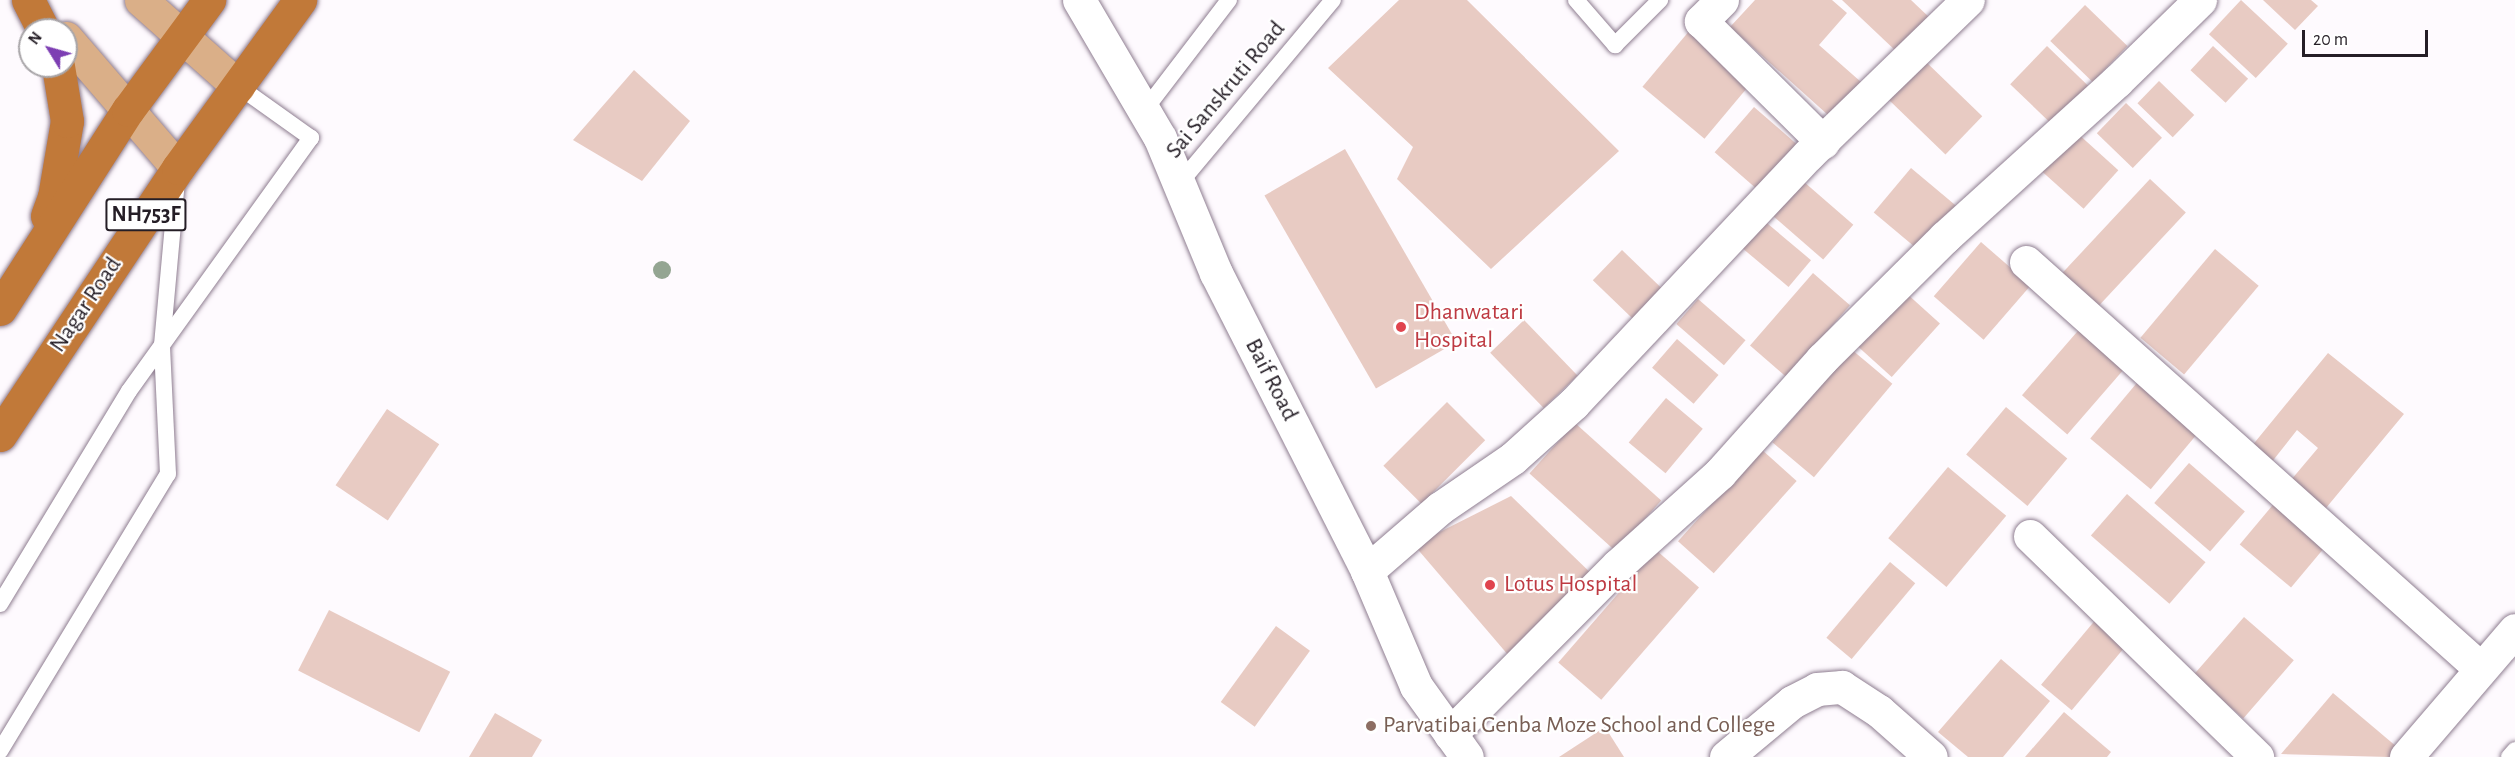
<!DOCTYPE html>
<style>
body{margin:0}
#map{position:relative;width:2515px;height:757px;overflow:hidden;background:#fefafe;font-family:"Alegreya Sans",sans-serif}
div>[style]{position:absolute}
.building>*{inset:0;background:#e8cbc3;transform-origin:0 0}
.roads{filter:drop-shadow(0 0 2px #8f7e91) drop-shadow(0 0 2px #8f7e91)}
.lane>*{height:16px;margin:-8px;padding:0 8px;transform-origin:8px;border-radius:8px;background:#fff}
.street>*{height:33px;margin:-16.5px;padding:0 16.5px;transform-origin:16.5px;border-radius:16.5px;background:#fff}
.primary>*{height:33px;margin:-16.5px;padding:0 16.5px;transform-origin:16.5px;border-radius:16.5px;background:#daaf88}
.highway>*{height:33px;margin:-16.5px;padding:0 16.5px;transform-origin:16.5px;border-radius:16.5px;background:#c17939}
.trees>*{width:18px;height:18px;margin:-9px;border-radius:50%;background:#94a592}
.dots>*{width:16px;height:16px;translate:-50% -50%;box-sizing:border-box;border:3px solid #fff;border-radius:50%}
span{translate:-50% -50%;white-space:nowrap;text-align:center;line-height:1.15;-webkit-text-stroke:4.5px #fff;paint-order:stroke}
.shield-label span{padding:2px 4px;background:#fff;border:2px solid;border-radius:4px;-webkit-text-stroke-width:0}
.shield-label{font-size:22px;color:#251e26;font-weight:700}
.street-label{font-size:24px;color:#251e26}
.health-label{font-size:24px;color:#be3a42}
.left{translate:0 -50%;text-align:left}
.education-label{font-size:24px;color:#785e54}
.north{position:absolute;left:18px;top:18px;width:60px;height:60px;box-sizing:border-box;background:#fff;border:2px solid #a8a5a8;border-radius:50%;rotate:307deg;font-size:16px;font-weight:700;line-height:24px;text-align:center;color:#251e26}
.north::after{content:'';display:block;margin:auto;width:21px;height:27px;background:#7d3eb3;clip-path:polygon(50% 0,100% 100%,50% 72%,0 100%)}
.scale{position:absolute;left:2302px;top:30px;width:126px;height:27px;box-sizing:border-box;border:3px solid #251e26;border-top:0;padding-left:8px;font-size:18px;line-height:21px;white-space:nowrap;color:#251e26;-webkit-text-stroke:4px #fff;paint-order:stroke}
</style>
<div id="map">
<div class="building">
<i style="clip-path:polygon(1399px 0,1467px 0,1619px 151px,1491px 269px,1397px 179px,1413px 147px,1328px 68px)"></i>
<i style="clip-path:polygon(1755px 0,1832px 0,1847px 13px,1819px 45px,1869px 89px,1838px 124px,1730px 27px)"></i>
<i style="clip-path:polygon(1842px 0,1911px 0,1931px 19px,1898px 53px)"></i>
<i style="left:2241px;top:0;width:64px;height:47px;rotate:43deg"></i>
<i style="clip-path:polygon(2263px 0,2311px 0,2318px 6px,2295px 30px)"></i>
<i style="left:2085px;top:5px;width:59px;height:50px;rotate:44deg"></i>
<i style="left:1690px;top:30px;width:81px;height:74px;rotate:40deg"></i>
<i style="left:2047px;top:46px;width:59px;height:53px;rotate:44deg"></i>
<i style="left:2213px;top:46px;width:48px;height:33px;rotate:43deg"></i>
<i style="left:1924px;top:60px;width:81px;height:53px;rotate:44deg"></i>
<i style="clip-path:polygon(634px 70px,690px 121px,642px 181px,573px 140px)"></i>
<i style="left:2159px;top:81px;width:49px;height:31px;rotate:44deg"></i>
<i style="left:2126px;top:103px;width:50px;height:42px;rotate:44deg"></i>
<i style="left:1754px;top:107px;width:62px;height:60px;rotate:41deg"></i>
<i style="left:2076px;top:132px;width:57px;height:52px;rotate:42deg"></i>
<i style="left:1345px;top:149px;width:223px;height:93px;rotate:60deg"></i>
<i style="left:1911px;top:168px;width:60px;height:58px;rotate:40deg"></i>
<i style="left:1796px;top:175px;width:76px;height:46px;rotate:41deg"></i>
<i style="left:2150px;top:179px;width:49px;height:132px;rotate:43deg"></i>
<i style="left:1762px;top:219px;width:64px;height:35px;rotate:40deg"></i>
<i style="left:1981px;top:242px;width:66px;height:72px;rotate:41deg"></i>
<i style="left:2215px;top:249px;width:57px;height:116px;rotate:40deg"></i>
<i style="left:1622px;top:250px;width:57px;height:42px;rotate:44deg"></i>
<i style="left:1813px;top:273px;width:49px;height:96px;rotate:41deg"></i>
<i style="left:1905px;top:292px;width:47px;height:72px;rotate:42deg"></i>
<i style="left:1698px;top:299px;width:63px;height:33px;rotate:41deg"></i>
<i style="left:1524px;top:320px;width:77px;height:47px;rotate:46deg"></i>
<i style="left:2083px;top:325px;width:60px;height:93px;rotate:41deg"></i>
<i style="left:1677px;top:339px;width:55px;height:38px;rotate:41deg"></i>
<i style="left:1851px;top:349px;width:54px;height:122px;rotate:40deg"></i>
<i style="clip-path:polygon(2328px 353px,2404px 414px,2326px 508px,2291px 480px,2318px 448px,2297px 430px,2271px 463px,2251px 447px)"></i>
<i style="left:2141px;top:378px;width:79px;height:79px;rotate:40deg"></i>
<i style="left:1666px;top:398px;width:48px;height:58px;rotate:40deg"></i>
<i style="left:1447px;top:402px;width:54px;height:90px;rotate:45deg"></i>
<i style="left:2006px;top:407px;width:80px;height:62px;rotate:40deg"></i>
<i style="left:387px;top:409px;width:63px;height:92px;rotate:34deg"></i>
<i style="left:1575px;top:423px;width:116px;height:68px;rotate:42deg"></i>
<i style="left:1761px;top:449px;width:48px;height:124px;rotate:42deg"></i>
<i style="left:2189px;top:463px;width:74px;height:53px;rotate:41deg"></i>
<i style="left:1948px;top:467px;width:76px;height:93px;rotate:40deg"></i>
<i style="left:2127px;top:494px;width:104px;height:55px;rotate:41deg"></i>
<i style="clip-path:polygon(1511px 496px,1598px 580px,1509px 656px,1414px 545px)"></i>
<i style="left:2277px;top:500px;width:67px;height:58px;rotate:40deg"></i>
<i style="left:1656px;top:550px;width:57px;height:149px;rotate:41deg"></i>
<i style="left:1890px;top:562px;width:33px;height:99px;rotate:40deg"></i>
<i style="left:329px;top:610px;width:136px;height:68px;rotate:27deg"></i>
<i style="left:2244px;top:617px;width:66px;height:77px;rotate:41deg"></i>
<i style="left:2097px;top:618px;width:40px;height:87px;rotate:40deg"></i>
<i style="left:1276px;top:626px;width:42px;height:94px;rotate:36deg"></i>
<i style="clip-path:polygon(2001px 659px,2050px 701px,2003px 757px,1968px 757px,1938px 732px)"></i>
<i style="clip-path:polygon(2333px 693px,2397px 747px,2389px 757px,2281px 754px)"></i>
<i style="clip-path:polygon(2064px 712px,2111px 752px,2107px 757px,2025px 757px)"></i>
<i style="clip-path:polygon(495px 713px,542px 740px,532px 757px,469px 757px)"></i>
<i style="clip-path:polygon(1605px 727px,1624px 757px,1559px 757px)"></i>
</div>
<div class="roads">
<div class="lane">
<i style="left:1576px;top:0;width:60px;rotate:49.1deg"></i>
<i style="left:1615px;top:45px;width:64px;rotate:-45deg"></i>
<i style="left:1144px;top:111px;width:140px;rotate:-52.6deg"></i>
<i style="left:1179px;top:184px;width:240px;rotate:-50.1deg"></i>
<i style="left:0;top:604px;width:249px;rotate:-58.8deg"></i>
<i style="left:129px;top:391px;width:312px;rotate:-54.3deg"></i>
<i style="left:311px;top:138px;width:90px;rotate:-144.5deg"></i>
<i style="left:0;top:751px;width:324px;rotate:-58.8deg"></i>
<i style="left:168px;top:474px;width:129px;rotate:-92.7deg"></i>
<i style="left:162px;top:345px;width:165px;rotate:-84.8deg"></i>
<i style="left:2509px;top:757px;width:9px;rotate:-49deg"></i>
</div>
<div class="street">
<i style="left:1079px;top:0;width:160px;rotate:59.6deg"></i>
<i style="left:1160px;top:138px;width:146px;rotate:67.5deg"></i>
<i style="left:1216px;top:273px;width:334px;rotate:63.1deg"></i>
<i style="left:1367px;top:571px;width:125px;rotate:66.9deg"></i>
<i style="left:1416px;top:686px;width:87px;rotate:54.3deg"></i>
<i style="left:1722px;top:0;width:30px;rotate:135deg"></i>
<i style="left:1701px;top:21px;width:172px;rotate:44.8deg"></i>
<i style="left:2026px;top:262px;width:610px;rotate:41.81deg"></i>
<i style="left:2030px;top:536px;width:317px;rotate:44.2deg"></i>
<i style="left:1367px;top:571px;width:96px;rotate:-40.8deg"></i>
<i style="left:1440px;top:508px;width:88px;rotate:-34.4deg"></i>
<i style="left:1513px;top:458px;width:82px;rotate:-42deg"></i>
<i style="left:1574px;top:403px;width:342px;rotate:-46.7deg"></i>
<i style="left:1809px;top:154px;width:221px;rotate:-44.1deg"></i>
<i style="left:1450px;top:734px;width:238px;rotate:-45.2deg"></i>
<i style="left:1618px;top:565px;width:137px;rotate:-42deg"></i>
<i style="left:1720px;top:473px;width:153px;rotate:-48.2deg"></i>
<i style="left:1822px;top:359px;width:173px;rotate:-44.8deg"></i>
<i style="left:1945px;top:237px;width:232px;rotate:-42.2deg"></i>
<i style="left:2117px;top:81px;width:116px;rotate:-44.3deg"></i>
<i style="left:1726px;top:757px;width:86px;rotate:-39.8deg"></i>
<i style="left:1792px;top:702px;width:28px;rotate:-27deg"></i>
<i style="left:1817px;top:689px;width:25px;rotate:-5deg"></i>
<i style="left:1842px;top:687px;width:44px;rotate:33deg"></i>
<i style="left:1879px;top:711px;width:69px;rotate:41.5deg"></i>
<i style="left:2406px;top:757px;width:167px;rotate:-49.4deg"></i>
</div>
<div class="primary">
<i style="left:141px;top:0;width:130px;rotate:41.6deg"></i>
<i style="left:66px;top:38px;width:172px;rotate:49.3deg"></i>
</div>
<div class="highway">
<i style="left:28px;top:0;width:34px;rotate:63deg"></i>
<i style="left:47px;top:216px;width:20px;rotate:-70deg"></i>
<i style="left:54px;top:197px;width:77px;rotate:-80.3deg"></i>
<i style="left:67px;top:121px;width:56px;rotate:-99.3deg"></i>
<i style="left:0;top:309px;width:237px;rotate:-57.3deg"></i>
<i style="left:128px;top:110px;width:137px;rotate:-53.6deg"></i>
<i style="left:0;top:435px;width:321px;rotate:-56.3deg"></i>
<i style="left:178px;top:168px;width:208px;rotate:-54deg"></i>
</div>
</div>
<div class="trees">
<i style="left:662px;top:270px"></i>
</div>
<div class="dots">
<i style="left:1401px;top:327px;background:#e0444e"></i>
<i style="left:1490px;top:585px;background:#e0444e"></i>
<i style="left:1371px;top:726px;background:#8d6e63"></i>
</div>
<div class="shield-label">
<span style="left:146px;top:215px">NH753F</span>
</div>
<div class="street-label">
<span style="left:1226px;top:90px;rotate:-50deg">Sai Sanskruti Road</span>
<span style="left:86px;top:305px;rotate:-56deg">Nagar Road</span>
<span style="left:1271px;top:380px;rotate:63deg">Baif Road</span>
</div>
<div class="health-label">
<span class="left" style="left:1414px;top:327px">Dhanwatari<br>Hospital</span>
<span class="left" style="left:1504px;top:585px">Lotus Hospital</span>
</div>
<div class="education-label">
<span class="left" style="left:1383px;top:726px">Parvatibai Genba Moze School and College</span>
</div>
<div class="north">N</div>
<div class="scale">20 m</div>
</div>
